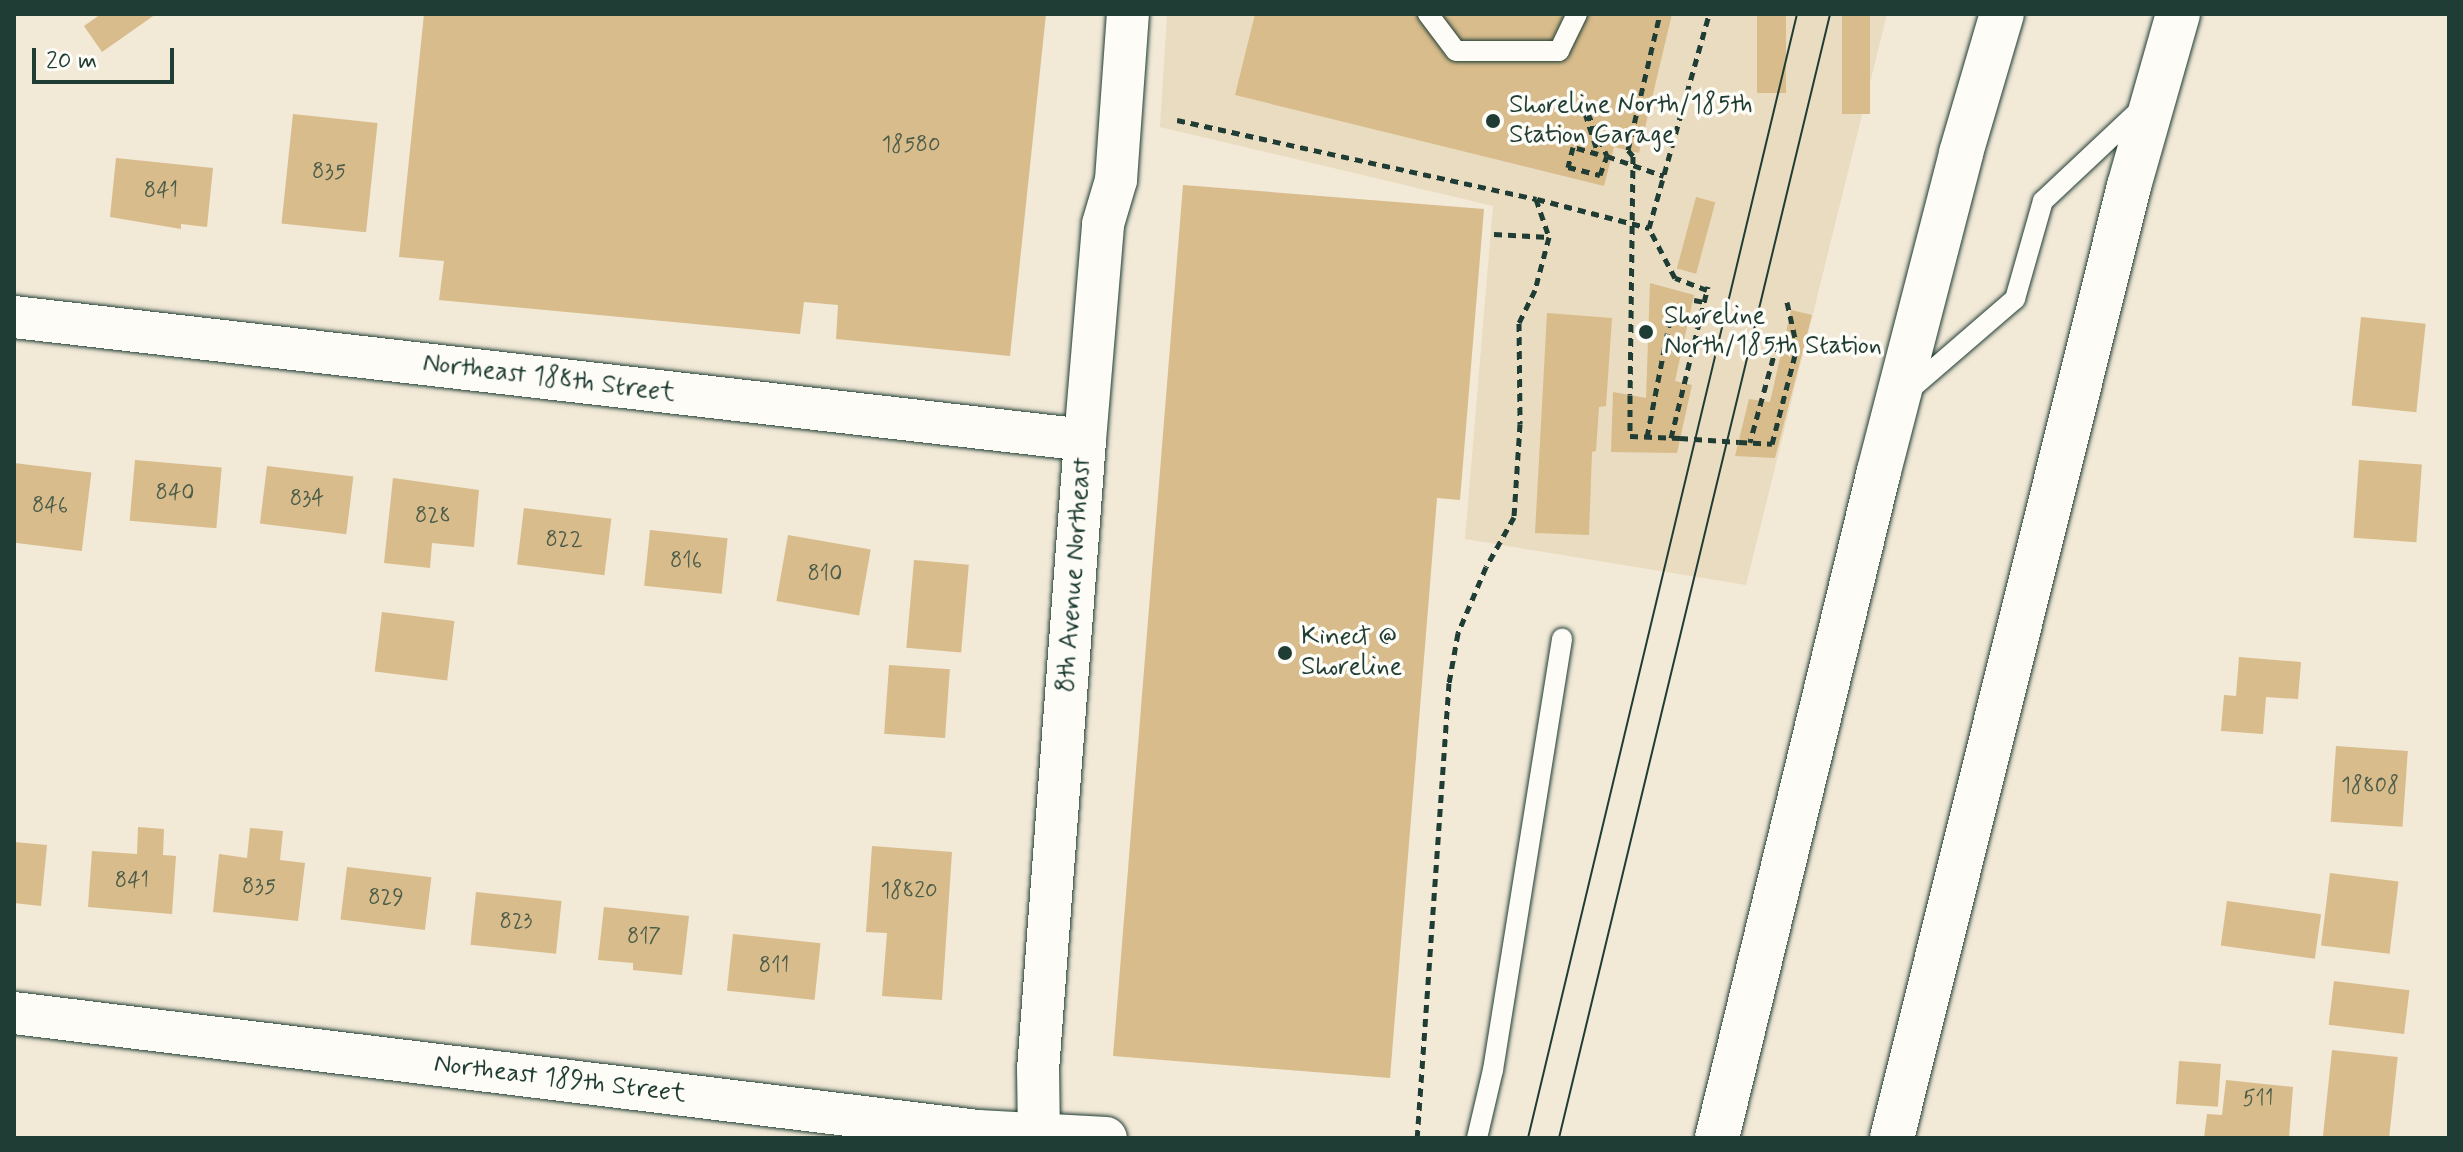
<!DOCTYPE html>
<style>
body{margin:0}
#map{position:relative;width:2463px;height:1152px;overflow:hidden;background:#f2e9d7;font-family:Mynerve,sans-serif}
div>[style]{position:absolute}
.built>*{inset:0;background:#eadcc0}
.building>*{inset:0;background:#d8bc8c;transform-origin:0 0}
.path>*{height:5px;margin-top:-2.5px;transform-origin:0;background:repeating-linear-gradient(90deg,#1f3d34 0 8px,transparent 0 14px)}
.roads{filter:drop-shadow(0 0 2px #1f3d34) drop-shadow(0 0 2px #1f3d34)}
.lane>*{height:20px;margin:-10px;padding:0 10px;transform-origin:10px;border-radius:10px;background:#fdfcf7}
.street>*{height:42px;margin:-21px;padding:0 21px;transform-origin:21px;border-radius:21px;background:#fdfcf7}
.highway>*{height:44px;margin:-22px;padding:0 22px;transform-origin:22px;border-radius:22px;background:#fdfcf7}
.tram>*{height:2px;margin:-1px;padding:0 1px;transform-origin:1px;border-radius:1px;background:#1f3d34}
.path-bridge>*{height:5px;margin-top:-2.5px;transform-origin:0;background:repeating-linear-gradient(90deg,#1f3d34 0 8px,transparent 0 14px)}
.dots>*{width:22px;height:22px;translate:-50% -50%;box-sizing:border-box;border:4px solid #fdfcf7;border-radius:50%}
span{translate:-50% -50%;white-space:nowrap;text-align:center;line-height:1.15;-webkit-text-stroke:7px #fdfcf7;paint-order:stroke}
.number-label{font-size:22px;color:#4d5d4a}
.number-label span{-webkit-text-stroke-width:0}
.poi-label{font-size:26px;color:#1f3d34}
.left{translate:0 -50%;text-align:left}
.street-label{font-size:26px;color:#1f3d34}
.frame{position:absolute;inset:0;border:16px solid #1f3d34;pointer-events:none}
.scale{position:absolute;left:32px;top:48px;width:142px;height:36px;box-sizing:border-box;border:4px solid #1f3d34;border-top:0;padding-left:10px;font-size:24px;line-height:28px;white-space:nowrap;color:#1f3d34;-webkit-text-stroke:6px #fdfcf7;paint-order:stroke}
</style>
<div id="map">
<div class="built">
<i style="clip-path:polygon(1167px 14px,1887px 14px,1746px 585px,1465px 539px,1493px 206px,1160px 127px)"></i>
</div>
<div class="building">
<i style="clip-path:polygon(101px 14px,156px 14px,102px 52px,84px 26px)"></i>
<i style="clip-path:polygon(424px 14px,1046px 14px,1010px 356px,836px 339px,838px 305px,804px 302px,800px 334px,439px 300px,444px 261px,399px 257px)"></i>
<i style="clip-path:polygon(1255px 14px,1672px 14px,1639px 153px,1614px 147px,1604px 186px,1235px 95px)"></i>
<i style="left:1757px;top:14px;width:29px;height:79px"></i>
<i style="left:1842px;top:14px;width:28px;height:100px"></i>
<i style="left:293px;top:114px;width:85px;height:110px;rotate:6deg"></i>
<i style="clip-path:polygon(116px 158px,213px 168px,207px 227px,181px 224px,181px 229px,110px 217px)"></i>
<i style="clip-path:polygon(1183px 185px,1484px 209px,1460px 500px,1437px 498px,1390px 1078px,1113px 1056px)"></i>
<i style="left:1696px;top:197px;width:20px;height:74px;rotate:15deg"></i>
<i style="clip-path:polygon(1650px 283px,1694px 295px,1675px 381px,1692px 385px,1677px 453px,1611px 452px,1613px 392px,1646px 398px)"></i>
<i style="clip-path:polygon(1791px 310px,1812px 315px,1775px 458px,1735px 456px,1749px 399px,1770px 402px)"></i>
<i style="clip-path:polygon(1547px 313px,1612px 318px,1606px 406px,1599px 407px,1596px 451px,1592px 452px,1589px 535px,1535px 533px)"></i>
<i style="left:2361px;top:317px;width:65px;height:89px;rotate:6deg"></i>
<i style="left:135px;top:460px;width:87px;height:61px;rotate:5deg"></i>
<i style="left:2359px;top:460px;width:63px;height:78px;rotate:4deg"></i>
<i style="left:14px;top:463px;width:78px;height:79px;rotate:7deg"></i>
<i style="left:267px;top:466px;width:87px;height:58px;rotate:7deg"></i>
<i style="clip-path:polygon(393px 478px,479px 490px,474px 547px,432px 543px,430px 568px,384px 563px)"></i>
<i style="left:524px;top:508px;width:88px;height:57px;rotate:7deg"></i>
<i style="left:650px;top:530px;width:78px;height:56px;rotate:6deg"></i>
<i style="left:788px;top:535px;width:84px;height:67px;rotate:10deg"></i>
<i style="left:914px;top:560px;width:55px;height:88px;rotate:5deg"></i>
<i style="left:382px;top:612px;width:73px;height:60px;rotate:7deg"></i>
<i style="clip-path:polygon(2239px 657px,2301px 662px,2298px 699px,2266px 697px,2263px 734px,2221px 731px,2224px 695px,2236px 696px)"></i>
<i style="left:889px;top:665px;width:61px;height:69px;rotate:4deg"></i>
<i style="left:2336px;top:746px;width:72px;height:76px;rotate:4deg"></i>
<i style="clip-path:polygon(138px 827px,164px 829px,163px 855px,176px 856px,172px 914px,88px 907px,92px 851px,137px 854px)"></i>
<i style="clip-path:polygon(250px 828px,283px 831px,280px 860px,305px 863px,298px 921px,213px 912px,219px 854px,247px 858px)"></i>
<i style="clip-path:polygon(14px 842px,47px 845px,41px 906px,14px 903px)"></i>
<i style="clip-path:polygon(872px 846px,952px 852px,942px 1000px,882px 996px,887px 933px,866px 932px)"></i>
<i style="left:347px;top:867px;width:85px;height:53px;rotate:7deg"></i>
<i style="left:2330px;top:873px;width:69px;height:73px;rotate:7deg"></i>
<i style="left:476px;top:892px;width:86px;height:53px;rotate:6deg"></i>
<i style="left:2227px;top:901px;width:95px;height:45px;rotate:8deg"></i>
<i style="clip-path:polygon(604px 907px,689px 916px,682px 975px,633px 970px,633px 963px,598px 960px)"></i>
<i style="left:733px;top:934px;width:88px;height:57px;rotate:6deg"></i>
<i style="left:2334px;top:981px;width:76px;height:44px;rotate:7deg"></i>
<i style="left:2332px;top:1050px;width:66px;height:88px;rotate:6deg"></i>
<i style="left:2179px;top:1061px;width:42px;height:43px;rotate:4deg"></i>
<i style="clip-path:polygon(2226px 1080px,2293px 1087px,2289px 1138px,2204px 1138px,2207px 1114px,2222px 1115px)"></i>
</div>
<div class="path">
<i style="left:1582px;top:100px;width:61px;rotate:65.9deg"></i>
<i style="left:1607px;top:156px;width:60px;rotate:19.3deg"></i>
<i style="left:1585px;top:113px;width:42px;rotate:72deg"></i>
<i style="left:1177px;top:120px;width:368px;rotate:12.4deg"></i>
<i style="left:1536px;top:199px;width:40px;rotate:71.1deg"></i>
<i style="left:1549px;top:237px;width:55px;rotate:104.8deg"></i>
<i style="left:1535px;top:290px;width:37px;rotate:116deg"></i>
<i style="left:1519px;top:323px;width:101px;rotate:89.4deg"></i>
<i style="left:1520px;top:424px;width:93px;rotate:93.7deg"></i>
<i style="left:1514px;top:517px;width:57px;rotate:119.2deg"></i>
<i style="left:1486px;top:567px;width:72px;rotate:113deg"></i>
<i style="left:1458px;top:633px;width:51px;rotate:100.2deg"></i>
<i style="left:1449px;top:683px;width:456px;rotate:94deg"></i>
<i style="left:1628px;top:150px;width:140px;rotate:-76.8deg"></i>
<i style="left:1598px;top:154px;width:26px;rotate:-164deg"></i>
<i style="left:1573px;top:147px;width:21px;rotate:104deg"></i>
<i style="left:1568px;top:167px;width:33px;rotate:14deg"></i>
<i style="left:1600px;top:175px;width:20px;rotate:-70deg"></i>
<i style="left:1537px;top:199px;width:116px;rotate:14.5deg"></i>
<i style="left:1494px;top:234px;width:55px;rotate:3.1deg"></i>
<i style="left:1707px;top:290px;width:34px;rotate:-159deg"></i>
<i style="left:1675px;top:278px;width:56px;rotate:-117.5deg"></i>
<i style="left:1649px;top:228px;width:222px;rotate:-74.3deg"></i>
<i style="left:1694px;top:300px;width:10px;rotate:11deg"></i>
<i style="left:1787px;top:302px;width:46px;rotate:77.5deg"></i>
<i style="left:1630px;top:395px;width:41px;rotate:90deg"></i>
<i style="left:1630px;top:436px;width:50px;rotate:2.3deg"></i>
<i style="left:1647px;top:437px;width:119px;rotate:-78.9deg"></i>
<i style="left:1671px;top:438px;width:156px;rotate:-76.3deg"></i>
<i style="left:1739px;top:442px;width:33px;rotate:3deg"></i>
<i style="left:1772px;top:444px;width:100px;rotate:-75.5deg"></i>
<i style="left:1797px;top:347px;width:20px;rotate:-171deg"></i>
<i style="left:1777px;top:344px;width:102px;rotate:105.4deg"></i>
</div>
<div class="roads">
<div class="lane">
<i style="left:1428px;top:14px;width:46px;rotate:52.9deg"></i>
<i style="left:1456px;top:51px;width:103px"></i>
<i style="left:1559px;top:51px;width:41px;rotate:-64.1deg"></i>
<i style="left:1906px;top:393px;width:144px;rotate:-40.8deg"></i>
<i style="left:2015px;top:299px;width:102px;rotate:-74.1deg"></i>
<i style="left:2043px;top:201px;width:137px;rotate:-43.2deg"></i>
<i style="left:1477px;top:1138px;width:70px;rotate:-76.8deg"></i>
<i style="left:1493px;top:1070px;width:437px;rotate:-80.9deg"></i>
</div>
<div class="street">
<i style="left:14px;top:317px;width:1078px;rotate:6.55deg"></i>
<i style="left:14px;top:1013px;width:971px;rotate:6.98deg"></i>
<i style="left:978px;top:1131px;width:128px;rotate:3.1deg"></i>
<i style="left:1039px;top:1138px;width:68px;rotate:-90.8deg"></i>
<i style="left:1038px;top:1070px;width:632px;rotate:-85.73deg"></i>
<i style="left:1085px;top:440px;width:217px;rotate:-85.2deg"></i>
<i style="left:1103px;top:224px;width:46px;rotate:-73.5deg"></i>
<i style="left:1116px;top:180px;width:166px;rotate:-85.9deg"></i>
</div>
<div class="highway">
<i style="left:1717px;top:1138px;width:686px;rotate:-76.35deg"></i>
<i style="left:1879px;top:471px;width:328px;rotate:-75.5deg"></i>
<i style="left:1961px;top:153px;width:145px;rotate:-73.6deg"></i>
<i style="left:1892px;top:1138px;width:981px;rotate:-76.02deg"></i>
<i style="left:2129px;top:186px;width:179px;rotate:-74.1deg"></i>
</div>
</div>
<div class="tram">
<i style="left:1528px;top:1138px;width:1156px;rotate:-76.54deg"></i>
<i style="left:1559px;top:1138px;width:1156px;rotate:-76.44deg"></i>
</div>
<div class="path-bridge">
<i style="left:1628px;top:150px;width:8px;rotate:50deg"></i>
<i style="left:1633px;top:156px;width:239px;rotate:90.7deg"></i>
<i style="left:1680px;top:438px;width:59px;rotate:3.9deg"></i>
</div>
<div class="dots">
<i style="left:1493px;top:121px;background:#1f3d34"></i>
<i style="left:1646px;top:332px;background:#1f3d34"></i>
<i style="left:1285px;top:653px;background:#1f3d34"></i>
</div>
<div class="number-label">
<span style="left:911px;top:146px">18580</span>
<span style="left:329px;top:173px">835</span>
<span style="left:161px;top:192px">841</span>
<span style="left:175px;top:494px">840</span>
<span style="left:307px;top:500px">834</span>
<span style="left:50px;top:507px">846</span>
<span style="left:433px;top:517px">828</span>
<span style="left:564px;top:541px">822</span>
<span style="left:686px;top:562px">816</span>
<span style="left:825px;top:575px">810</span>
<span style="left:2370px;top:787px">18808</span>
<span style="left:132px;top:882px">841</span>
<span style="left:259px;top:888px">835</span>
<span style="left:909px;top:892px">18820</span>
<span style="left:386px;top:899px">829</span>
<span style="left:516px;top:923px">823</span>
<span style="left:644px;top:938px">817</span>
<span style="left:774px;top:967px">811</span>
<span style="left:2258px;top:1100px">511</span>
</div>
<div class="poi-label">
<span class="left" style="left:1509px;top:121px">Shoreline North/185th<br>Station Garage</span>
<span class="left" style="left:1664px;top:332px">Shoreline<br>North/185th Station</span>
<span class="left" style="left:1301px;top:653px">Kinect @<br>Shoreline</span>
</div>
<div class="street-label">
<span style="left:549px;top:379px;rotate:7deg">Northeast 188th Street</span>
<span style="left:1075px;top:575px;rotate:-86deg">8th Avenue Northeast</span>
<span style="left:560px;top:1080px;rotate:7deg">Northeast 189th Street</span>
</div>
<div class="frame"></div>
<div class="scale">20 m</div>
</div>
